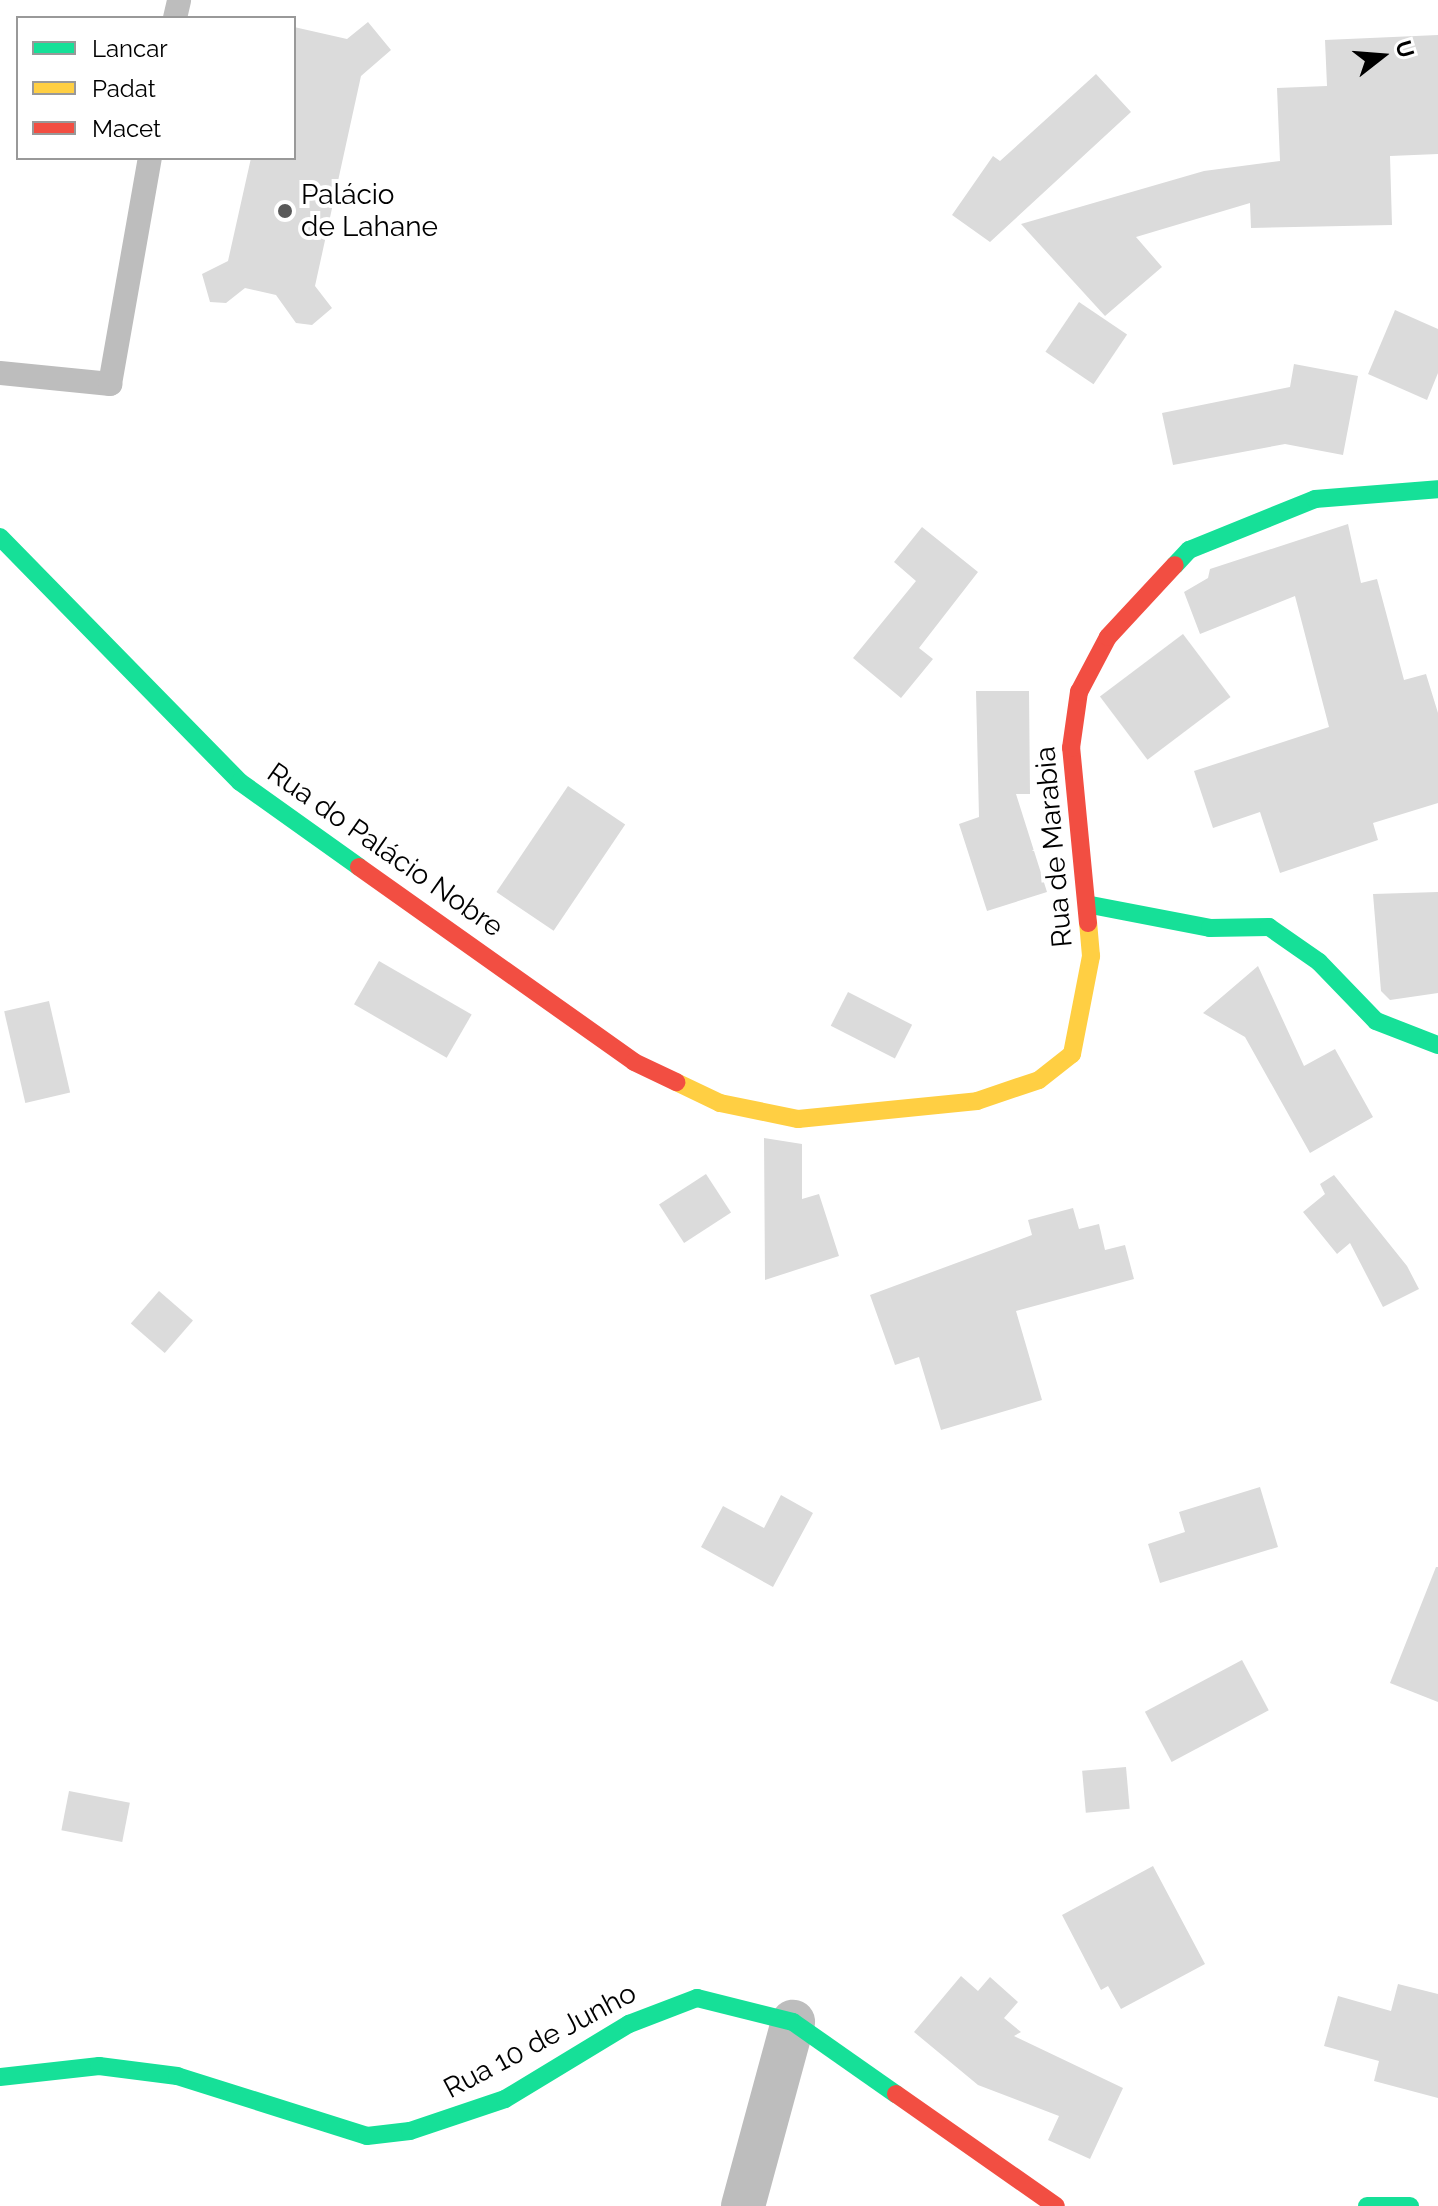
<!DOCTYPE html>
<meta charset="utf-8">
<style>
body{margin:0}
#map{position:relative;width:1438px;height:2206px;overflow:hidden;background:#fff;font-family:Raleway,sans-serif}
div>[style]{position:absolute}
.building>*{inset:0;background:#dbdbdb;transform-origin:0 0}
.lane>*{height:24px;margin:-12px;padding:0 12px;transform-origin:12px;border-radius:12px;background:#bdbdbd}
.street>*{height:44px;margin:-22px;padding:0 22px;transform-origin:22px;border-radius:22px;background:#bdbdbd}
.fast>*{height:18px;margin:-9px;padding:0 9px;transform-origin:9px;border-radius:9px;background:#16e098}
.slow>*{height:18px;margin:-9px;padding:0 9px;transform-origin:9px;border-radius:9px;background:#ffcf43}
.jam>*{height:18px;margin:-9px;padding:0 9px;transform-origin:9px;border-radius:9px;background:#f24e42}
.dots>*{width:22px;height:22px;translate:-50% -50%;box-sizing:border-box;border:4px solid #fff;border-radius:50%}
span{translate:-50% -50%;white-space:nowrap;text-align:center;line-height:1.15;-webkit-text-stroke:8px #fff;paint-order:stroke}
.poi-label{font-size:28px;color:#000}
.left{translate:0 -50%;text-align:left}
.street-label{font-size:28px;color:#000}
.legend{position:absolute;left:16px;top:16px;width:280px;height:144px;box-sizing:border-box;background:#fff;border:2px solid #999;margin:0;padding:10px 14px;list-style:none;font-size:24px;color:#000}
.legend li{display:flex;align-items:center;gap:16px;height:40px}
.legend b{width:40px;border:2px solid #999}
.north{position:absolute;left:1342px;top:16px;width:80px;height:80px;-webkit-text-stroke:6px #fff;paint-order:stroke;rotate:73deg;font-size:22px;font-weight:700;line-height:32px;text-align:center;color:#000}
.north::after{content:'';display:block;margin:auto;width:28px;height:36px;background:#000;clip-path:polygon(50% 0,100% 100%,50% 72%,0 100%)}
</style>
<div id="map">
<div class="building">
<i style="clip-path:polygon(368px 22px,391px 50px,361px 76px,315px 286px,332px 308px,312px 325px,296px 323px,276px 295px,245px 288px,226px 303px,210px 302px,202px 274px,228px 261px,251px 158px,294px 158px,294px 27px,347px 39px)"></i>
<i style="clip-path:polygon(1438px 35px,1438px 154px,1390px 156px,1392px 225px,1251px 228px,1250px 203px,1136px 237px,1162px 267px,1105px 316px,1021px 224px,1204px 171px,1280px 161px,1277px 88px,1327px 86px,1325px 40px)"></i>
<i style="clip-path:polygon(1096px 74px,1131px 112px,990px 242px,952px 215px,993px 156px,1000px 161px)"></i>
<i style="left:1079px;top:302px;width:58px;height:60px;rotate:34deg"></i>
<i style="clip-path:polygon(1395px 310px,1438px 329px,1438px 373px,1427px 400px,1368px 374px)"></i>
<i style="clip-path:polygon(1294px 364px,1358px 376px,1343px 455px,1285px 444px,1173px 465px,1162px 413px,1290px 387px)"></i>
<i style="clip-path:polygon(1348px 524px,1361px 583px,1377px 579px,1404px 680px,1426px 674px,1438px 713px,1438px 803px,1373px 823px,1378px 840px,1280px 873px,1260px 812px,1213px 828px,1194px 771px,1329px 727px,1295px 596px,1200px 634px,1184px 592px,1208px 578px,1210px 569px)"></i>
<i style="clip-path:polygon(922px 527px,978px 572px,919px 648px,933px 659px,901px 698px,853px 658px,916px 581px,894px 562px)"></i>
<i style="left:1183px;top:634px;width:79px;height:104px;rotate:53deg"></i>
<i style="clip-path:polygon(976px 691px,1029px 691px,1030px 794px,1016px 794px,1047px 892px,987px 911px,959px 824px,979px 817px)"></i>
<i style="left:568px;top:786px;width:69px;height:128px;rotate:34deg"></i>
<i style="clip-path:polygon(1438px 892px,1438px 993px,1390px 1000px,1381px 991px,1373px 894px)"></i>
<i style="left:379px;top:961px;width:107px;height:50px;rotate:30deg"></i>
<i style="clip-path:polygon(1258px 966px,1304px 1066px,1335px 1049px,1373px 1117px,1310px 1153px,1245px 1037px,1203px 1013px)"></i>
<i style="left:848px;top:992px;width:72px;height:38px;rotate:27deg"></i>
<i style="left:49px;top:1001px;width:94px;height:46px;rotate:77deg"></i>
<i style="clip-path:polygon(764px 1138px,802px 1144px,802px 1199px,819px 1194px,839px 1256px,765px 1280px)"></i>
<i style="left:706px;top:1174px;width:46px;height:56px;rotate:57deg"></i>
<i style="clip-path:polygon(1334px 1175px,1407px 1266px,1419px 1289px,1383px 1307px,1350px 1243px,1337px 1254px,1303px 1212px,1325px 1194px,1320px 1184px)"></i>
<i style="clip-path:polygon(1073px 1208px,1079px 1229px,1099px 1224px,1105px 1250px,1125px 1245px,1134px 1279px,1016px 1311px,1042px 1400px,941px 1430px,919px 1357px,895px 1365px,870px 1295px,1032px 1235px,1028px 1220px)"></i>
<i style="left:159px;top:1291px;width:45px;height:43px;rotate:41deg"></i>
<i style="clip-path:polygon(1260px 1487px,1278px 1547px,1160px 1583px,1148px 1544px,1185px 1532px,1179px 1512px)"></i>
<i style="clip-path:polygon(781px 1495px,813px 1513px,773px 1587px,701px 1547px,723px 1506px,764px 1528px)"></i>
<i style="clip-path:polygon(1436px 1567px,1438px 1567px,1438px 1702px,1390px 1683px)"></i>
<i style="left:1242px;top:1660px;width:57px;height:110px;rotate:62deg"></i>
<i style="left:1126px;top:1767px;width:42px;height:44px;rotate:85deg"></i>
<i style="left:69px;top:1791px;width:62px;height:40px;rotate:11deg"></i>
<i style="clip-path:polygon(1153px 1866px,1205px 1964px,1121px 2009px,1108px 1986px,1101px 1990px,1062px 1915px)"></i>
<i style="clip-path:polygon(961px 1976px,978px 1991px,990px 1977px,1018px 2002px,1004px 2018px,1021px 2032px,1014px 2036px,1123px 2088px,1090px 2159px,1048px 2140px,1059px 2116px,978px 2085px,914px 2032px)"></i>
<i style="clip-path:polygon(1398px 1984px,1438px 1994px,1438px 2098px,1374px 2081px,1379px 2061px,1324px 2046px,1338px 1996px,1391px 2011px)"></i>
</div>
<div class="lane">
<i style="left:175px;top:18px;width:18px;rotate:-77deg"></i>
<i style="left:0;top:373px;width:111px;rotate:5.7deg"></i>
<i style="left:110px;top:384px;width:230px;rotate:-80deg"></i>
</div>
<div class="street">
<i style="left:743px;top:2206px;width:191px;rotate:-74.8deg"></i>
</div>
<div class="fast">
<i style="left:0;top:537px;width:343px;rotate:45.6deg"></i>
<i style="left:240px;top:782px;width:146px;rotate:35.5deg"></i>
<i style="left:1175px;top:565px;width:21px;rotate:-47deg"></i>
<i style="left:1189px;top:550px;width:136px;rotate:-22deg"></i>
<i style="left:1315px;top:499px;width:123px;rotate:-4.6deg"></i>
<i style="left:1091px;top:905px;width:121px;rotate:10.9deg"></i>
<i style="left:1210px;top:928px;width:59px;rotate:-1deg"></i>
<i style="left:1269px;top:927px;width:61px;rotate:35deg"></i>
<i style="left:1319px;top:962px;width:82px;rotate:46deg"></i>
<i style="left:1376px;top:1021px;width:66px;rotate:21.2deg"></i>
<i style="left:0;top:2077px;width:100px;rotate:-6.3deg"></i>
<i style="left:99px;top:2066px;width:79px;rotate:7.3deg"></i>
<i style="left:177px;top:2076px;width:199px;rotate:17.5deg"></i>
<i style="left:367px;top:2136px;width:43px;rotate:-6.6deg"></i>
<i style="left:410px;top:2131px;width:100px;rotate:-18.6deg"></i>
<i style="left:505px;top:2099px;width:145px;rotate:-31.2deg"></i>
<i style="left:629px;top:2024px;width:73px;rotate:-20.9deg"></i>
<i style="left:697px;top:1998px;width:99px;rotate:14deg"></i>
<i style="left:793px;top:2022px;width:126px;rotate:35deg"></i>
<i style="left:1367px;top:2206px;width:43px"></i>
</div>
<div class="slow">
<i style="left:676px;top:1082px;width:49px;rotate:25.5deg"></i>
<i style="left:720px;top:1103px;width:80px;rotate:11.6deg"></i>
<i style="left:798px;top:1119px;width:180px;rotate:-5.7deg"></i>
<i style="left:977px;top:1101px;width:65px;rotate:-18.7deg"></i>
<i style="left:1039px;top:1080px;width:42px;rotate:-38.2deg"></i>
<i style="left:1072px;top:1054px;width:100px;rotate:-79deg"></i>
<i style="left:1091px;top:956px;width:33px;rotate:-95deg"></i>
</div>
<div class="jam">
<i style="left:359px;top:867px;width:337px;rotate:35.3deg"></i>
<i style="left:634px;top:1062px;width:47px;rotate:25.5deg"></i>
<i style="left:1088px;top:923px;width:176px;rotate:-95.5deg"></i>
<i style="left:1071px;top:748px;width:57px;rotate:-81.9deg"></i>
<i style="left:1079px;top:692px;width:62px;rotate:-62.2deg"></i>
<i style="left:1108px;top:637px;width:98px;rotate:-47.1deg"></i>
<i style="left:896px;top:2094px;width:195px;rotate:35deg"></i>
</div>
<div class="dots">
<i style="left:285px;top:211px;background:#595959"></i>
</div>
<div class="poi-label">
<span class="left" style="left:301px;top:211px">Palácio<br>de Lahane</span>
</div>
<div class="street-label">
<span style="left:1054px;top:847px;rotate:-95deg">Rua de Marabia</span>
<span style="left:385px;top:850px;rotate:35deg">Rua do Palácio Nobre</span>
<span style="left:540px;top:2041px;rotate:-28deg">Rua 10 de Junho</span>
</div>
<ul class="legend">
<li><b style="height:10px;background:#16e098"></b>Lancar</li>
<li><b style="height:10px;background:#ffcf43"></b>Padat</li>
<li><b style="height:10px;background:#f24e42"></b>Macet</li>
</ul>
<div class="north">U</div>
</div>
